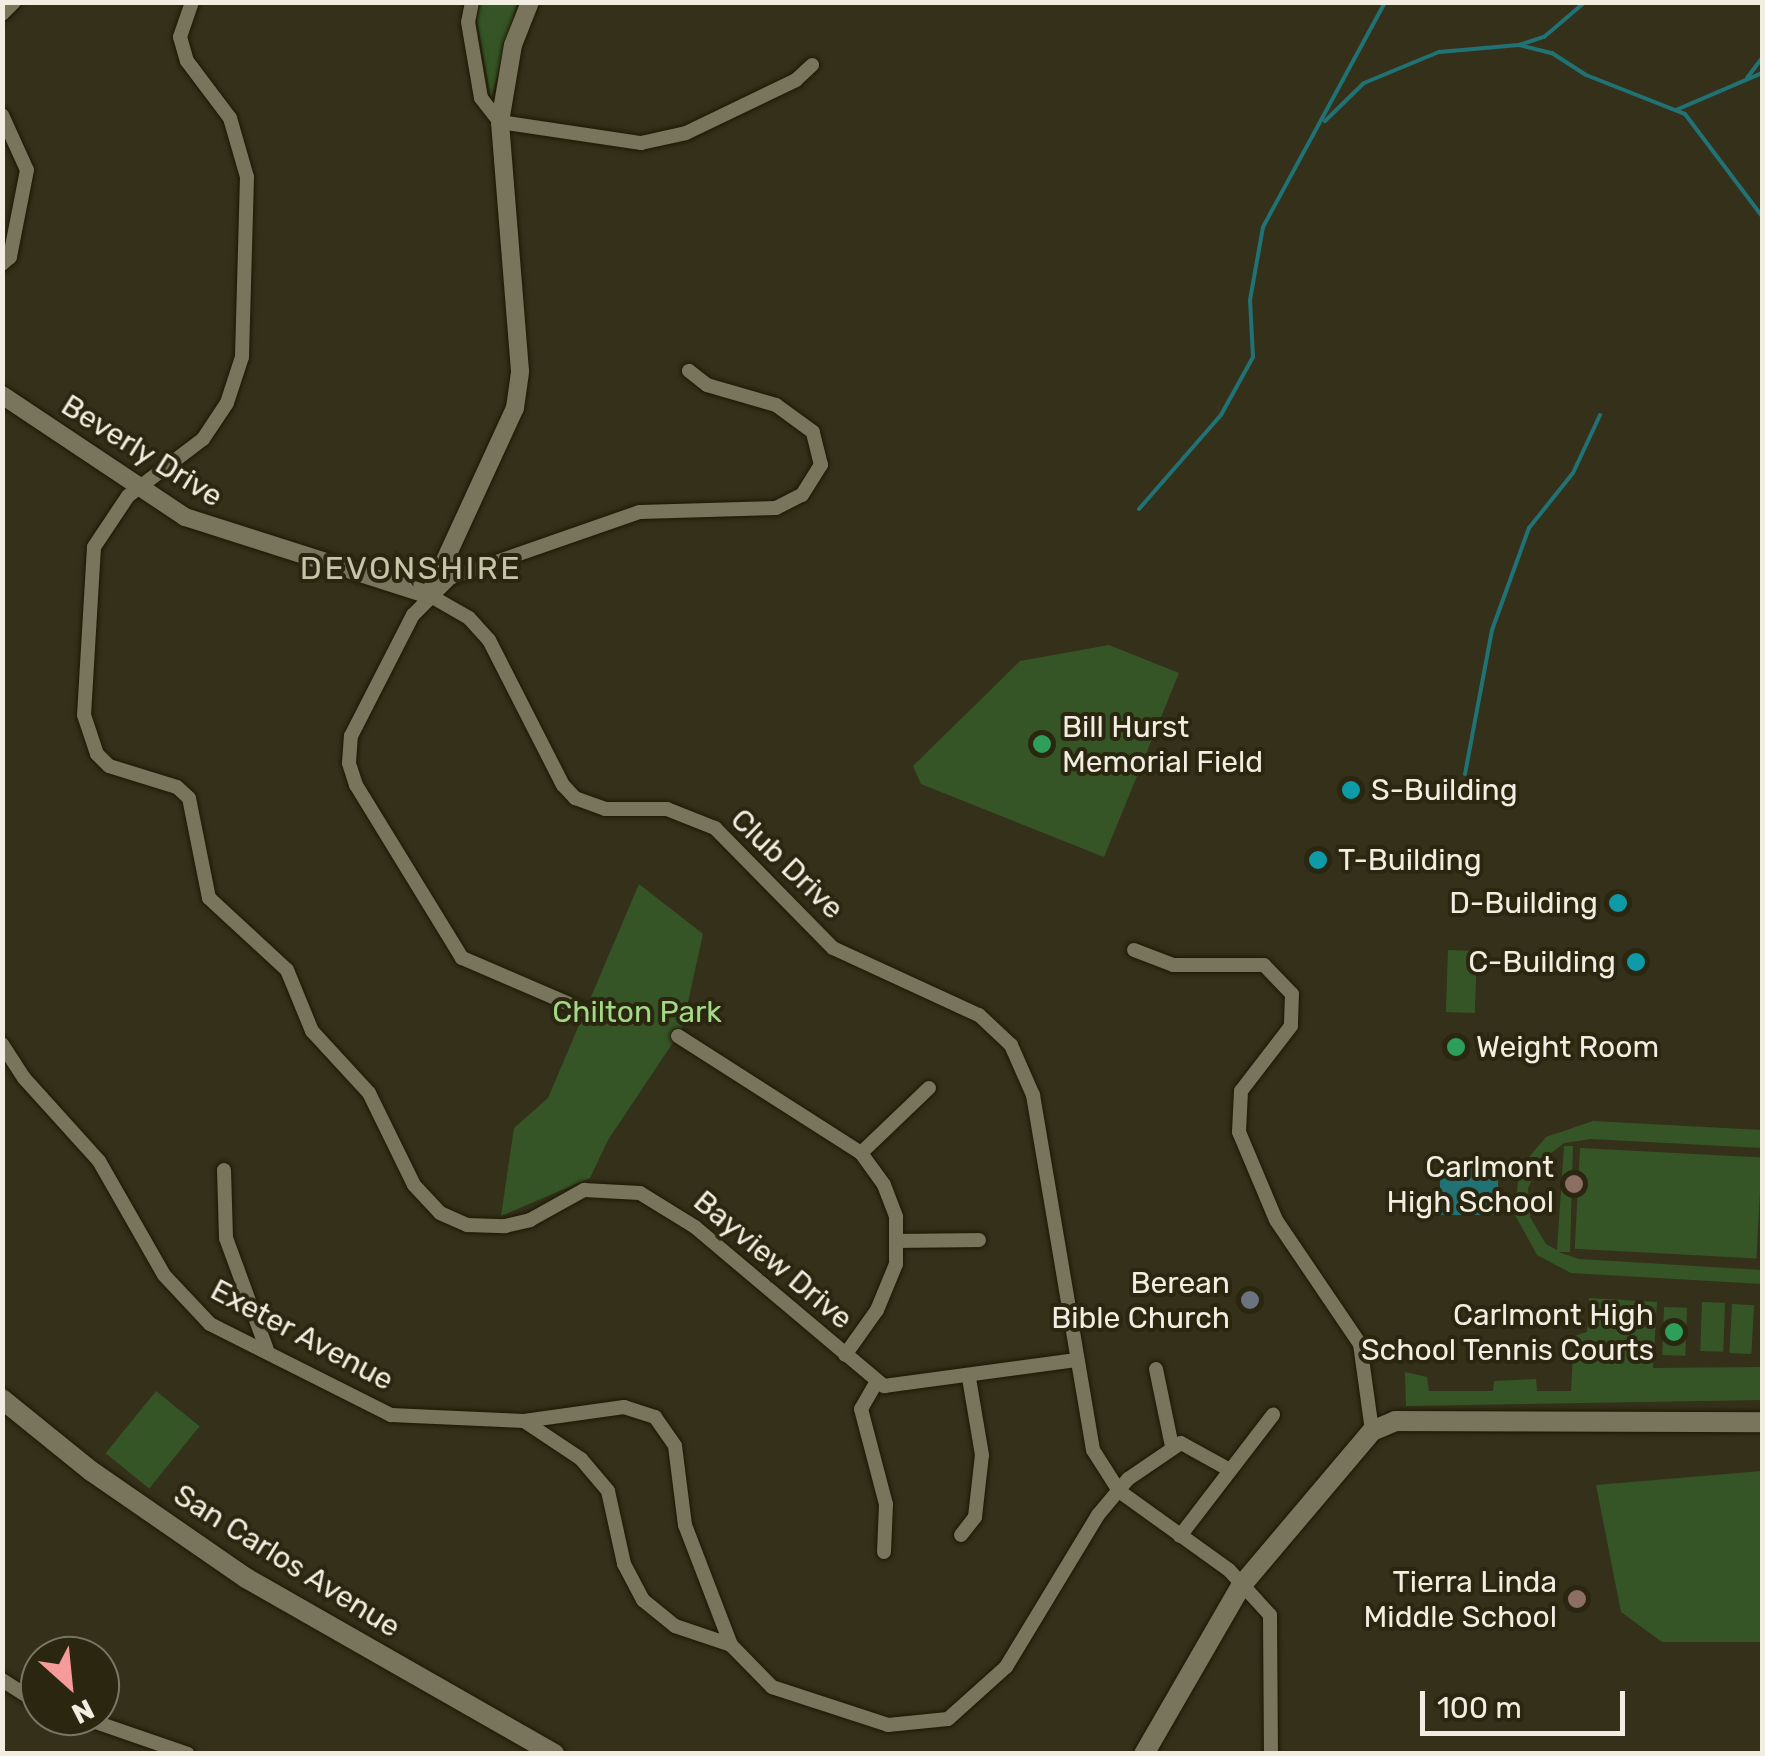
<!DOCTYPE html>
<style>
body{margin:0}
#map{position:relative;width:1765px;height:1756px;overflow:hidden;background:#34301a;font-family:Rubik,sans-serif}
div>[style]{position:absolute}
.green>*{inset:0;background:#365526;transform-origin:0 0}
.water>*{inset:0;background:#207275;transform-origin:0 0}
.stream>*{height:4px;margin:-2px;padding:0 2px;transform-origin:2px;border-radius:2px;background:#207275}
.roads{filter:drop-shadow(0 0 2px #1c1803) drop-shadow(0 0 2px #1c1803)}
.minor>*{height:14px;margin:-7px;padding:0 7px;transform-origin:7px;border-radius:7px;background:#79745c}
.tertiary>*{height:18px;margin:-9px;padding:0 9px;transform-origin:9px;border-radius:9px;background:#79745c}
.secondary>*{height:20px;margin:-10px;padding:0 10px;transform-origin:10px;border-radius:10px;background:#79745c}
.dots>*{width:28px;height:28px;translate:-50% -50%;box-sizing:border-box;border:5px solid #2a2610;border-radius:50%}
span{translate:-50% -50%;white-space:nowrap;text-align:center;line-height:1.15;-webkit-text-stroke:8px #2a2610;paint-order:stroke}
.street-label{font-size:30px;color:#f1eee1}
.poi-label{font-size:30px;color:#f1eee1}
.left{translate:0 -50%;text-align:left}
.right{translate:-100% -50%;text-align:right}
.park-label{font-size:30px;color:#a1d987}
.neighbourhood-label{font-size:32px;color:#c8c3a9;letter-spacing:2.5px}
.frame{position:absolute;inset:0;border:5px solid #f1eee1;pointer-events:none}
.north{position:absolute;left:20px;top:1636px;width:100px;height:100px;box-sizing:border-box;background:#2a2610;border:2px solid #7a7664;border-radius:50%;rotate:153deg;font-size:28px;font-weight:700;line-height:40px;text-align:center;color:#f1eee1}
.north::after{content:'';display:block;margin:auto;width:35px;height:45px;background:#f59b99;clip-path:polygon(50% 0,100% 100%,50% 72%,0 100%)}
.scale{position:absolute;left:1420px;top:1691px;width:205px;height:45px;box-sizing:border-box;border:5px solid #f1eee1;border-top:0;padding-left:12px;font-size:30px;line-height:35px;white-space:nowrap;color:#f1eee1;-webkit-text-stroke:8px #2a2610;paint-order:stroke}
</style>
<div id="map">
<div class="green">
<i style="clip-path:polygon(480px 3px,517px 3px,491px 98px,477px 20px)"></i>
<i style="clip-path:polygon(1109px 645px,1179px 673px,1104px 857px,921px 784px,913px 766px,1020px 661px)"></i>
<i style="clip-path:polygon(639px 884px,703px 934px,682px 1029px,608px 1140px,590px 1178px,501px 1216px,514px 1128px,548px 1098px)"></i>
<i style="left:1448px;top:950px;width:29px;height:62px;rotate:2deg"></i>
<i style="clip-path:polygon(1593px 1121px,1762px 1130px,1762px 1148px,1591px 1139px,1564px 1143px,1541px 1161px,1528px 1188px,1530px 1217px,1546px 1244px,1557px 1250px,1564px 1146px,1573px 1146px,1570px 1252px,1558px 1252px,1579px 1259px,1762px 1270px,1762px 1284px,1571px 1273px,1537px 1255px,1515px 1215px,1519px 1169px,1546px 1137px)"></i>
<i style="left:1580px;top:1148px;width:182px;height:101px;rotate:3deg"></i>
<i style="clip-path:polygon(1589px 1298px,1657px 1302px,1653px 1368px,1762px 1367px,1762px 1400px,1406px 1406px,1405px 1372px,1427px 1377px,1429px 1391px,1493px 1391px,1494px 1381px,1536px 1379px,1537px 1391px,1571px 1391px,1574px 1336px,1587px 1332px)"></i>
<i style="left:1702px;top:1302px;width:23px;height:49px;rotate:2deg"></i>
<i style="left:1732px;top:1304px;width:22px;height:49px;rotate:3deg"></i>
<i style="left:1664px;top:1307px;width:23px;height:48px;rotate:2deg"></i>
<i style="left:156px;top:1391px;width:56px;height:80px;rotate:39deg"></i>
<i style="clip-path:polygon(1762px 1471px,1762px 1642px,1662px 1642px,1621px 1612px,1596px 1485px)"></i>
</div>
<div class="water">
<i style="left:1440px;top:1168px;width:58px;height:47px"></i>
</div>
<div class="stream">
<i style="left:1519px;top:45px;width:26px;rotate:-18deg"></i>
<i style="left:1544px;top:37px;width:54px;rotate:-40.5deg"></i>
<i style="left:1747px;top:78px;width:25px;rotate:-53deg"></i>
<i style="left:1676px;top:110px;width:94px;rotate:-23.3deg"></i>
<i style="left:1325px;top:121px;width:54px;rotate:-44.3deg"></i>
<i style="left:1364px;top:83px;width:81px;rotate:-22.5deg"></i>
<i style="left:1439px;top:52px;width:80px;rotate:-5deg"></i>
<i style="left:1519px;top:45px;width:34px;rotate:14deg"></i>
<i style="left:1552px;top:53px;width:40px;rotate:32.9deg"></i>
<i style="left:1586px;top:75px;width:106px;rotate:21.5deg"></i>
<i style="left:1685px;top:114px;width:128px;rotate:53deg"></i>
<i style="left:1139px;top:509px;width:125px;rotate:-48.9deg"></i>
<i style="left:1221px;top:415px;width:66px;rotate:-61.1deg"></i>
<i style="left:1253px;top:357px;width:57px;rotate:-93deg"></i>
<i style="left:1250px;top:300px;width:74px;rotate:-79.9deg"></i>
<i style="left:1263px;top:227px;width:256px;rotate:-61.5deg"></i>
<i style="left:1465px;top:774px;width:147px;rotate:-79.4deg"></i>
<i style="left:1492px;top:630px;width:109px;rotate:-70.1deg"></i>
<i style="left:1529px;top:528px;width:70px;rotate:-51.3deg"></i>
<i style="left:1573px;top:473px;width:64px;rotate:-65deg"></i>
</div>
<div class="roads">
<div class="minor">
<i style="left:192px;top:2px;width:37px;rotate:109deg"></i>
<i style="left:180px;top:37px;width:25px;rotate:74deg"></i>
<i style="left:187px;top:61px;width:71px;rotate:53deg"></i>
<i style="left:230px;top:118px;width:61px;rotate:73.9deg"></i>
<i style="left:247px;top:177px;width:180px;rotate:91.6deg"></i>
<i style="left:242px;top:357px;width:48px;rotate:108.1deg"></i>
<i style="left:227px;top:403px;width:43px;rotate:123.7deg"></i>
<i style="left:203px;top:439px;width:94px;rotate:142.8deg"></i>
<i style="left:128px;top:496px;width:61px;rotate:123.7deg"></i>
<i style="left:94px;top:547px;width:168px;rotate:93.4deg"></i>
<i style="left:84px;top:715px;width:41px;rotate:71.6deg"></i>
<i style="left:97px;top:754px;width:17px;rotate:45deg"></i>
<i style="left:109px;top:766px;width:71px;rotate:17.2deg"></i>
<i style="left:177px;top:787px;width:16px;rotate:43deg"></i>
<i style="left:189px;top:798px;width:102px;rotate:78.7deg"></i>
<i style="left:209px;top:898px;width:106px;rotate:42.7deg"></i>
<i style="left:287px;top:970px;width:66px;rotate:67.7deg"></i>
<i style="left:312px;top:1031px;width:84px;rotate:47.4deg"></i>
<i style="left:369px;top:1093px;width:102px;rotate:63.9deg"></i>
<i style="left:414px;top:1185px;width:38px;rotate:47deg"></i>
<i style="left:440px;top:1213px;width:30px;rotate:24deg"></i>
<i style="left:467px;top:1225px;width:38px;rotate:2deg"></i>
<i style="left:505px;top:1226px;width:26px;rotate:-13deg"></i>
<i style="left:530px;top:1220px;width:62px;rotate:-29.1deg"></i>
<i style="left:584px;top:1190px;width:56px;rotate:3.1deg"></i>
<i style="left:640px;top:1193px;width:65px;rotate:31.7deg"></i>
<i style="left:695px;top:1227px;width:247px;rotate:40.1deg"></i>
<i style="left:884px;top:1386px;width:194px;rotate:-7.7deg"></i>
<i style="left:472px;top:2px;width:20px;rotate:101deg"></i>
<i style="left:468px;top:22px;width:77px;rotate:80.3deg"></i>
<i style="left:481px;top:98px;width:31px;rotate:52deg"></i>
<i style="left:500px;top:122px;width:143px;rotate:8.5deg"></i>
<i style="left:641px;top:143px;width:46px;rotate:-12.5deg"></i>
<i style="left:686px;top:133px;width:122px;rotate:-25.7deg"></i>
<i style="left:796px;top:80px;width:22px;rotate:-43deg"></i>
<i style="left:2px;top:14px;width:17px;rotate:-45deg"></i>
<i style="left:2px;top:115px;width:60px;rotate:65.6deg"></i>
<i style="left:27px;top:170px;width:89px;rotate:101.1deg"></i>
<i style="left:10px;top:257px;width:11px;rotate:139deg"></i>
<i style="left:429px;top:595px;width:46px;rotate:29.9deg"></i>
<i style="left:469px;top:618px;width:30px;rotate:48deg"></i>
<i style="left:489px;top:640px;width:163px;rotate:63deg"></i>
<i style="left:563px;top:785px;width:18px;rotate:47deg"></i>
<i style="left:575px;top:798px;width:32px;rotate:20deg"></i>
<i style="left:605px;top:809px;width:62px"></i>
<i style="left:667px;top:809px;width:52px;rotate:21.6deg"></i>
<i style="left:715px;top:828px;width:168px;rotate:45.5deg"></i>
<i style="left:833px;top:948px;width:161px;rotate:24.7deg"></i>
<i style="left:979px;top:1015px;width:44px;rotate:43.2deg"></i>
<i style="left:1011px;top:1045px;width:55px;rotate:66.3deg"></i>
<i style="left:1033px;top:1095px;width:360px;rotate:80.4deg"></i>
<i style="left:1093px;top:1450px;width:49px;rotate:57.6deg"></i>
<i style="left:1119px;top:1491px;width:135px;rotate:35.7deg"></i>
<i style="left:1229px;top:1570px;width:61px;rotate:47.7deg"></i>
<i style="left:1270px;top:1615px;width:139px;rotate:89.6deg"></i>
<i style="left:1134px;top:950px;width:42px;rotate:21deg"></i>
<i style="left:1173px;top:965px;width:91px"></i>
<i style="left:1264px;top:965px;width:40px;rotate:46deg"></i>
<i style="left:1292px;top:994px;width:32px;rotate:92deg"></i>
<i style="left:1291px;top:1026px;width:82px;rotate:127.6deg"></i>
<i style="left:1241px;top:1091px;width:41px;rotate:92.8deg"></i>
<i style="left:1239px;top:1132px;width:95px;rotate:67.2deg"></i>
<i style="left:1276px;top:1220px;width:150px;rotate:55.9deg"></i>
<i style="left:1360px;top:1344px;width:88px;rotate:82.1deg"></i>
<i style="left:583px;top:1010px;width:132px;rotate:-156.7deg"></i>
<i style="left:462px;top:958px;width:203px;rotate:-121.5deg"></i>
<i style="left:356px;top:785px;width:23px;rotate:-108deg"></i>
<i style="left:349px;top:763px;width:27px;rotate:-86deg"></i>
<i style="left:351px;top:736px;width:136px;rotate:-62.9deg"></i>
<i style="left:413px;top:615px;width:52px;rotate:-45deg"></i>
<i style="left:450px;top:578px;width:201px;rotate:-19.2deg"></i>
<i style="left:640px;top:512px;width:136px;rotate:-1.7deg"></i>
<i style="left:776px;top:508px;width:29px;rotate:-27deg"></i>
<i style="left:802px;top:495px;width:36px;rotate:-58deg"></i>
<i style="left:821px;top:465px;width:34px;rotate:-104deg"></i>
<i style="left:813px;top:432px;width:46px;rotate:-143.9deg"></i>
<i style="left:776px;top:405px;width:72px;rotate:-163.8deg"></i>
<i style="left:707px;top:385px;width:23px;rotate:-142deg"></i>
<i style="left:678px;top:1036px;width:217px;rotate:32.6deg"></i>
<i style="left:861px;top:1153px;width:39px;rotate:54deg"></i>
<i style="left:884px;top:1185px;width:34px;rotate:69deg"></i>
<i style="left:896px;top:1217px;width:47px;rotate:90deg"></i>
<i style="left:896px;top:1264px;width:50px;rotate:112.4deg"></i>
<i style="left:877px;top:1310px;width:55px;rotate:125.4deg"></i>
<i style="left:2px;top:1044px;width:40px;rotate:57.1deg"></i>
<i style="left:24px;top:1078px;width:112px;rotate:47.9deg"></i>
<i style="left:99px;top:1161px;width:131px;rotate:60.3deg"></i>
<i style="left:164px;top:1275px;width:67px;rotate:46.8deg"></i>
<i style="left:210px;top:1324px;width:203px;rotate:26.7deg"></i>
<i style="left:391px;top:1415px;width:133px;rotate:2.6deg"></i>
<i style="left:524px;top:1421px;width:101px;rotate:-8deg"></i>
<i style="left:624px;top:1407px;width:33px;rotate:18deg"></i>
<i style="left:655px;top:1417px;width:35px;rotate:55deg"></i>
<i style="left:675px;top:1446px;width:80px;rotate:82.8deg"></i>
<i style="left:685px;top:1525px;width:129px;rotate:69deg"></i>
<i style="left:731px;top:1645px;width:59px;rotate:45.7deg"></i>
<i style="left:772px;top:1687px;width:122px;rotate:18.1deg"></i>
<i style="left:888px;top:1725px;width:60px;rotate:-5.7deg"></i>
<i style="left:948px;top:1719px;width:78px;rotate:-41.9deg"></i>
<i style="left:1006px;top:1667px;width:178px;rotate:-58.8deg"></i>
<i style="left:1098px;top:1515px;width:47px;rotate:-50.2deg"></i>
<i style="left:1128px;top:1479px;width:64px;rotate:-34.2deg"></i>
<i style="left:1181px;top:1443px;width:54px;rotate:29deg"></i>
<i style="left:861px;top:1153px;width:94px;rotate:-43.7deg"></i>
<i style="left:224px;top:1170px;width:68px;rotate:88.3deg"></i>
<i style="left:226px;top:1238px;width:119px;rotate:69.9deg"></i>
<i style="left:899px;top:1241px;width:80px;rotate:-0.7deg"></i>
<i style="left:1156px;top:1369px;width:79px;rotate:78.3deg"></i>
<i style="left:876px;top:1383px;width:30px;rotate:120deg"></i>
<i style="left:861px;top:1409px;width:98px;rotate:75.3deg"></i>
<i style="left:886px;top:1504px;width:48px;rotate:92.4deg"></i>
<i style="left:524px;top:1421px;width:69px;rotate:33.7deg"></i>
<i style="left:581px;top:1459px;width:42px;rotate:49.8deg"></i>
<i style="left:608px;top:1491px;width:75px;rotate:77.6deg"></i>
<i style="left:624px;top:1564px;width:41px;rotate:62.2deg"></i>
<i style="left:643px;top:1600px;width:41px;rotate:39.1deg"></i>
<i style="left:675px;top:1626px;width:59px;rotate:18.7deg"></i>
<i style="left:961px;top:1535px;width:23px;rotate:-52deg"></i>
<i style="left:975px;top:1517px;width:62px;rotate:-83.6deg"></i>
<i style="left:982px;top:1455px;width:78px;rotate:-99.6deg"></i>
<i style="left:1180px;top:1536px;width:153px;rotate:-52.5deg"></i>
<i style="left:2px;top:1680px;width:45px;rotate:32.3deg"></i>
<i style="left:78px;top:1716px;width:116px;rotate:19.1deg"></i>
</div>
<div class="tertiary">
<i style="left:2px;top:395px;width:220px;rotate:33.7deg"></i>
<i style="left:185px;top:517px;width:256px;rotate:17.7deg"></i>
<i style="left:429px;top:595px;width:206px;rotate:-65.3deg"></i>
<i style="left:515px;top:408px;width:37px;rotate:-82deg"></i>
<i style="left:520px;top:371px;width:250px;rotate:-94.6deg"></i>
<i style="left:500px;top:122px;width:78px;rotate:-80.4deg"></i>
<i style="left:513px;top:45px;width:46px;rotate:-68.4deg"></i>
</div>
<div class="secondary">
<i style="left:2px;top:1399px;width:114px;rotate:39deg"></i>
<i style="left:91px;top:1471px;width:188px;rotate:34.6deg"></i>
<i style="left:246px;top:1578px;width:355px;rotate:29.7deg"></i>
<i style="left:1144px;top:1754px;width:194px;rotate:-60deg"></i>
<i style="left:1241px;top:1586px;width:203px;rotate:-49.8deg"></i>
<i style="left:1372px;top:1431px;width:25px;rotate:-23deg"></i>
<i style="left:1395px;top:1421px;width:367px;rotate:0.2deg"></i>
</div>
</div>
<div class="dots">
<i style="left:1042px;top:744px;background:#2e9e5b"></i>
<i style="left:1351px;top:790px;background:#0f9aa8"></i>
<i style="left:1318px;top:860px;background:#0f9aa8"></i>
<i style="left:1618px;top:903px;background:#0f9aa8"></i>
<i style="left:1636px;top:962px;background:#0f9aa8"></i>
<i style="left:1456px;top:1047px;background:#2e9e5b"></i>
<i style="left:1574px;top:1184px;background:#8d6e63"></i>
<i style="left:1250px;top:1300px;background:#6b7280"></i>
<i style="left:1674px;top:1332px;background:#2e9e5b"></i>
<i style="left:1577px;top:1599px;background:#8d6e63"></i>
</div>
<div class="street-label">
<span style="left:142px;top:451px;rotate:32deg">Beverly Drive</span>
<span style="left:787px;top:864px;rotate:44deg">Club Drive</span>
<span style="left:773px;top:1260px;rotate:40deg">Bayview Drive</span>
<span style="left:302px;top:1335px;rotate:28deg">Exeter Avenue</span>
<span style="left:287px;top:1561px;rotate:32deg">San Carlos Avenue</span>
</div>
<div class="poi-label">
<span class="left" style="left:1062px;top:744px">Bill Hurst<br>Memorial Field</span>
<span class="left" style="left:1371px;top:790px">S-Building</span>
<span class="left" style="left:1338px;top:860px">T-Building</span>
<span class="right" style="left:1598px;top:903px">D-Building</span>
<span class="right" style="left:1616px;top:962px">C-Building</span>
<span class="left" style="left:1476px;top:1047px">Weight Room</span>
<span class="right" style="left:1554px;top:1184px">Carlmont<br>High School</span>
<span class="right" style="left:1230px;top:1300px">Berean<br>Bible Church</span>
<span class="right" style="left:1654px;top:1332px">Carlmont High<br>School Tennis Courts</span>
<span class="right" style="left:1557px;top:1599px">Tierra Linda<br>Middle School</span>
</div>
<div class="park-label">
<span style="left:637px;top:1012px">Chilton Park</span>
</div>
<div class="neighbourhood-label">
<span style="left:411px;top:568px">DEVONSHIRE</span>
</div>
<div class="frame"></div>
<div class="north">N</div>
<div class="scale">100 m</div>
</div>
